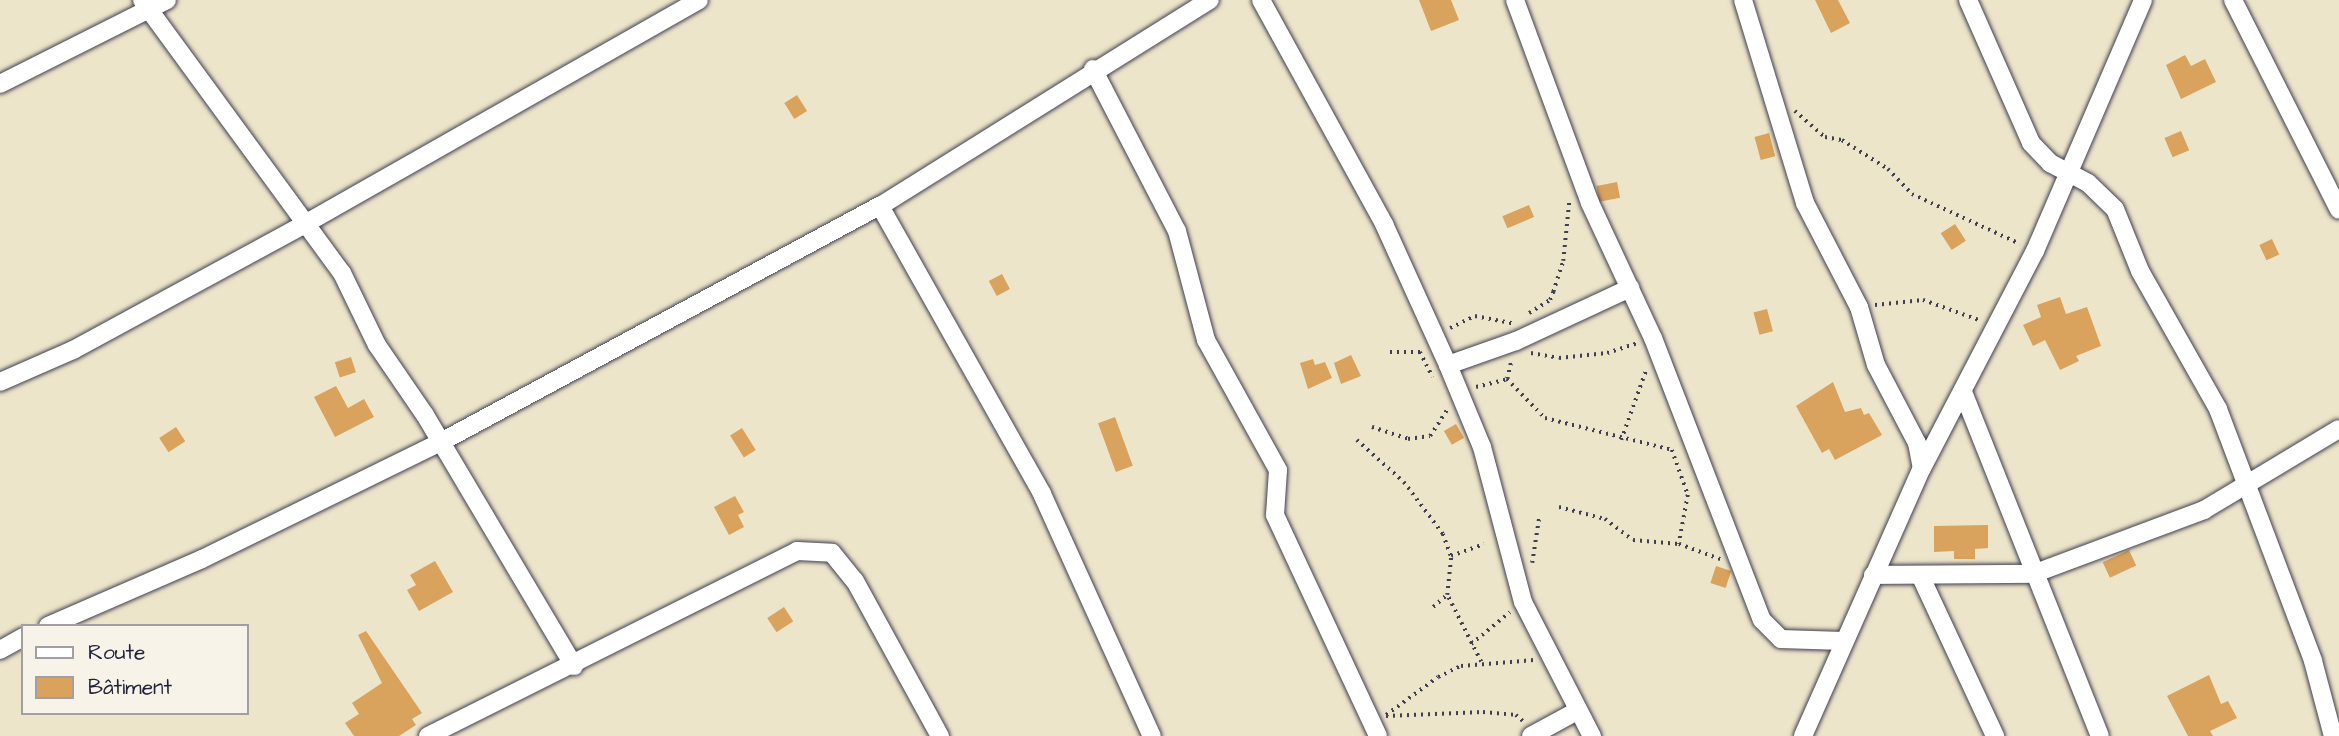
<!DOCTYPE html>
<meta charset="utf-8">
<style>
body{margin:0}
#map{position:relative;width:2339px;height:736px;overflow:hidden;background:#ede5ca;font-family:"Architects Daughter",sans-serif}
div>[style]{position:absolute}
.building>*{inset:0;background:#d9a25d;transform-origin:0 0}
.path>*{height:3.5px;margin-top:-1.75px;transform-origin:0;background:repeating-linear-gradient(90deg,#403f50 0 2px,transparent 0 7px)}
.roads{filter:drop-shadow(0 0 2px #403f50) drop-shadow(0 0 2px #403f50)}
.minor>*{height:18px;margin:-9px;padding:0 9px;transform-origin:9px;border-radius:9px;background:#fff}
span{translate:-50% -50%;white-space:nowrap;text-align:center;line-height:1.15;-webkit-text-stroke:7px #f7f3e8;paint-order:stroke}
.legend{position:absolute;left:21px;top:624px;width:228px;height:91px;box-sizing:border-box;background:#f7f3e8;border:2px solid #a29fa3;margin:0;padding:9px 12px;list-style:none;font-size:21px;color:#22223b}
.legend li{display:flex;align-items:center;gap:14px;height:35px}
.legend b{width:35px;border:2px solid #a29fa3}
</style>
<div id="map">
<div class="building">
<i style="clip-path:polygon(1419px 0,1451px 0,1459px 20px,1431px 31px)"></i>
<i style="clip-path:polygon(1815px 0,1838px 0,1850px 23px,1831px 33px)"></i>
<i style="clip-path:polygon(2185px 55px,2191px 66px,2205px 59px,2216px 82px,2181px 99px,2166px 65px)"></i>
<i style="left:797px;top:95px;width:19px;height:15px;rotate:58deg"></i>
<i style="left:2181px;top:131px;width:21px;height:18px;rotate:67deg"></i>
<i style="left:1769px;top:133px;width:24px;height:15px;rotate:75deg"></i>
<i style="left:1617px;top:182px;width:16px;height:21px;rotate:79deg"></i>
<i style="left:1529px;top:205px;width:13px;height:29px;rotate:67deg"></i>
<i style="left:1955px;top:224px;width:20px;height:17px;rotate:57deg"></i>
<i style="left:2272px;top:239px;width:17px;height:14px;rotate:65deg"></i>
<i style="left:1002px;top:274px;width:17px;height:15px;rotate:62deg"></i>
<i style="clip-path:polygon(2060px 297px,2066px 314px,2087px 307px,2101px 346px,2076px 356px,2079px 361px,2060px 370px,2045px 340px,2033px 346px,2023px 325px,2041px 317px,2037px 305px)"></i>
<i style="left:1767px;top:309px;width:23px;height:14px;rotate:75deg"></i>
<i style="clip-path:polygon(1351px 355px,1361px 376px,1341px 384px,1334px 363px)"></i>
<i style="left:351px;top:357px;width:16px;height:17px;rotate:72deg"></i>
<i style="clip-path:polygon(1313px 359px,1315px 365px,1325px 362px,1332px 378px,1308px 389px,1300px 363px)"></i>
<i style="clip-path:polygon(1833px 382px,1845px 412px,1861px 408px,1864px 415px,1869px 413px,1882px 435px,1835px 460px,1829px 449px,1822px 453px,1796px 406px)"></i>
<i style="clip-path:polygon(336px 386px,348px 408px,364px 399px,374px 417px,335px 437px,314px 397px)"></i>
<i style="left:1115px;top:417px;width:52px;height:18px;rotate:70deg"></i>
<i style="left:1456px;top:424px;width:16px;height:14px;rotate:60deg"></i>
<i style="left:176px;top:427px;width:17px;height:20px;rotate:57deg"></i>
<i style="left:742px;top:428px;width:26px;height:14px;rotate:58deg"></i>
<i style="clip-path:polygon(735px 496px,744px 512px,738px 515px,744px 527px,729px 535px,714px 507px)"></i>
<i style="clip-path:polygon(1988px 525px,1988px 548px,1975px 549px,1975px 559px,1954px 559px,1954px 551px,1934px 552px,1934px 526px)"></i>
<i style="left:2129px;top:550px;width:17px;height:29px;rotate:65deg"></i>
<i style="clip-path:polygon(435px 561px,453px 592px,419px 611px,407px 590px,416px 585px,410px 575px)"></i>
<i style="left:1716px;top:566px;width:16px;height:18px;rotate:18deg"></i>
<i style="left:784px;top:607px;width:17px;height:20px;rotate:57deg"></i>
<i style="clip-path:polygon(366px 631px,422px 713px,412px 719px,416px 725px,399px 736px,354px 736px,345px 723px,359px 714px,352px 703px,382px 683px,358px 635px)"></i>
<i style="clip-path:polygon(2209px 675px,2221px 704px,2228px 701px,2237px 718px,2210px 731px,2213px 736px,2188px 736px,2167px 696px)"></i>
</div>
<div class="path">
<i style="left:1795px;top:111px;width:40px;rotate:41deg"></i>
<i style="left:1825px;top:137px;width:17px;rotate:10deg"></i>
<i style="left:1842px;top:140px;width:54px;rotate:32.2deg"></i>
<i style="left:1888px;top:169px;width:35px;rotate:46deg"></i>
<i style="left:1912px;top:194px;width:119px;rotate:24.8deg"></i>
<i style="left:1875px;top:305px;width:48px;rotate:-5.9deg"></i>
<i style="left:1923px;top:300px;width:59px;rotate:19.7deg"></i>
<i style="left:1529px;top:313px;width:25px;rotate:-32deg"></i>
<i style="left:1550px;top:300px;width:9px;rotate:-69deg"></i>
<i style="left:1553px;top:292px;width:33px;rotate:-72deg"></i>
<i style="left:1563px;top:261px;width:59px;rotate:-84.2deg"></i>
<i style="left:1450px;top:328px;width:28px;rotate:-26deg"></i>
<i style="left:1475px;top:316px;width:38px;rotate:11deg"></i>
<i style="left:1390px;top:352px;width:30px"></i>
<i style="left:1420px;top:352px;width:28px;rotate:63deg"></i>
<i style="left:1531px;top:353px;width:28px;rotate:10deg"></i>
<i style="left:1559px;top:358px;width:48px;rotate:-5.9deg"></i>
<i style="left:1607px;top:353px;width:32px;rotate:-18deg"></i>
<i style="left:1507px;top:379px;width:18px;rotate:-77deg"></i>
<i style="left:1476px;top:387px;width:32px;rotate:-14deg"></i>
<i style="left:1507px;top:379px;width:54px;rotate:45.7deg"></i>
<i style="left:1545px;top:418px;width:131px;rotate:14.1deg"></i>
<i style="left:1672px;top:450px;width:48px;rotate:70.4deg"></i>
<i style="left:1688px;top:495px;width:50px;rotate:100.4deg"></i>
<i style="left:1372px;top:427px;width:38px;rotate:18deg"></i>
<i style="left:1408px;top:439px;width:22px;rotate:-8deg"></i>
<i style="left:1430px;top:436px;width:31px;rotate:-57deg"></i>
<i style="left:1357px;top:440px;width:63px;rotate:41.8deg"></i>
<i style="left:1404px;top:482px;width:65px;rotate:53.1deg"></i>
<i style="left:1443px;top:534px;width:23px;rotate:70deg"></i>
<i style="left:1621px;top:440px;width:74px;rotate:-70.3deg"></i>
<i style="left:1559px;top:507px;width:48px;rotate:14.6deg"></i>
<i style="left:1605px;top:519px;width:35px;rotate:37deg"></i>
<i style="left:1633px;top:540px;width:46px;rotate:5deg"></i>
<i style="left:1679px;top:544px;width:44px;rotate:20.1deg"></i>
<i style="left:1532px;top:563px;width:47px;rotate:-81.3deg"></i>
<i style="left:1433px;top:607px;width:18px;rotate:-41deg"></i>
<i style="left:1471px;top:644px;width:50px;rotate:-39.4deg"></i>
<i style="left:1481px;top:662px;width:75px;rotate:-116.9deg"></i>
<i style="left:1447px;top:595px;width:39px;rotate:-84deg"></i>
<i style="left:1451px;top:556px;width:35px;rotate:-20deg"></i>
<i style="left:1386px;top:715px;width:64px;rotate:-36.2deg"></i>
<i style="left:1438px;top:677px;width:25px;rotate:-26deg"></i>
<i style="left:1461px;top:666px;width:73px;rotate:-4.7deg"></i>
<i style="left:1386px;top:716px;width:97px;rotate:-2.4deg"></i>
<i style="left:1483px;top:712px;width:33px;rotate:5deg"></i>
<i style="left:1516px;top:715px;width:9px;rotate:41deg"></i>
</div>
<div class="roads">
<div class="minor">
<i style="left:142px;top:0;width:338px;rotate:53.8deg"></i>
<i style="left:342px;top:273px;width:80px;rotate:64.1deg"></i>
<i style="left:377px;top:345px;width:85px;rotate:55.6deg"></i>
<i style="left:425px;top:415px;width:292px;rotate:59.3deg"></i>
<i style="left:1261px;top:0;width:256px;rotate:61.2deg"></i>
<i style="left:1384px;top:224px;width:155px;rotate:65.6deg"></i>
<i style="left:1448px;top:365px;width:89px;rotate:67.5deg"></i>
<i style="left:1482px;top:447px;width:160px;rotate:75.2deg"></i>
<i style="left:1523px;top:602px;width:151px;rotate:62.8deg"></i>
<i style="left:1515px;top:0;width:216px;rotate:69.7deg"></i>
<i style="left:1590px;top:203px;width:149px;rotate:65deg"></i>
<i style="left:1653px;top:338px;width:302px;rotate:68.9deg"></i>
<i style="left:1762px;top:620px;width:27px;rotate:45deg"></i>
<i style="left:1781px;top:639px;width:62px;rotate:1.8deg"></i>
<i style="left:1743px;top:0;width:212px;rotate:73deg"></i>
<i style="left:1805px;top:203px;width:117px;rotate:62.6deg"></i>
<i style="left:1859px;top:307px;width:60px;rotate:73.7deg"></i>
<i style="left:1876px;top:365px;width:88px;rotate:62.3deg"></i>
<i style="left:1917px;top:443px;width:25px;rotate:79deg"></i>
<i style="left:1968px;top:0;width:156px;rotate:66.2deg"></i>
<i style="left:2031px;top:143px;width:28px;rotate:46deg"></i>
<i style="left:2050px;top:163px;width:43px;rotate:27.8deg"></i>
<i style="left:2088px;top:183px;width:37px;rotate:44deg"></i>
<i style="left:2115px;top:209px;width:67px;rotate:68deg"></i>
<i style="left:2140px;top:271px;width:159px;rotate:60.5deg"></i>
<i style="left:2218px;top:409px;width:269px;rotate:69.3deg"></i>
<i style="left:2313px;top:661px;width:78px;rotate:75.1deg"></i>
<i style="left:2233px;top:0;width:235px;rotate:63.2deg"></i>
<i style="left:1093px;top:69px;width:182px;rotate:62.6deg"></i>
<i style="left:1177px;top:231px;width:113px;rotate:75.1deg"></i>
<i style="left:1206px;top:340px;width:149px;rotate:61deg"></i>
<i style="left:1278px;top:470px;width:45px;rotate:93.8deg"></i>
<i style="left:1275px;top:515px;width:244px;rotate:65deg"></i>
<i style="left:0;top:84px;width:187px;rotate:-26.7deg"></i>
<i style="left:880px;top:206px;width:330px;rotate:60.6deg"></i>
<i style="left:1042px;top:494px;width:266px;rotate:65.6deg"></i>
<i style="left:1448px;top:365px;width:72px;rotate:-19.4deg"></i>
<i style="left:1516px;top:341px;width:126px;rotate:-24.9deg"></i>
<i style="left:0;top:382px;width:80px;rotate:-23.7deg"></i>
<i style="left:73px;top:350px;width:264px;rotate:-28.5deg"></i>
<i style="left:305px;top:224px;width:453px;rotate:-29.6deg"></i>
<i style="left:1963px;top:392px;width:370px;rotate:68.3deg"></i>
<i style="left:1873px;top:575px;width:160px;rotate:-0.4deg"></i>
<i style="left:2033px;top:574px;width:183px;rotate:-20.5deg"></i>
<i style="left:2204px;top:510px;width:157px;rotate:-31deg"></i>
<i style="left:1920px;top:575px;width:178px;rotate:65deg"></i>
<i style="left:48px;top:626px;width:168px;rotate:-23.5deg"></i>
<i style="left:202px;top:559px;width:266px;rotate:-26.1deg"></i>
<i style="left:441px;top:442px;width:498px;rotate:-28.3deg"></i>
<i style="left:880px;top:206px;width:389px;rotate:-32deg"></i>
<i style="left:0;top:650px;width:26px;rotate:-29deg"></i>
<i style="left:428px;top:736px;width:413px;rotate:-26.6deg"></i>
<i style="left:797px;top:551px;width:35px;rotate:3deg"></i>
<i style="left:832px;top:553px;width:36px;rotate:51deg"></i>
<i style="left:855px;top:581px;width:177px;rotate:61.3deg"></i>
<i style="left:1531px;top:736px;width:52px;rotate:-28.5deg"></i>
<i style="left:1803px;top:736px;width:293px;rotate:-66.1deg"></i>
<i style="left:1922px;top:468px;width:245px;rotate:-62.5deg"></i>
<i style="left:2035px;top:251px;width:273px;rotate:-66.7deg"></i>
</div>
</div>
<ul class="legend">
<li><b style="height:9px;background:#fff"></b>Route</li>
<li><b style="height:19px;background:#d9a25d"></b>Bâtiment</li>
</ul>
</div>
